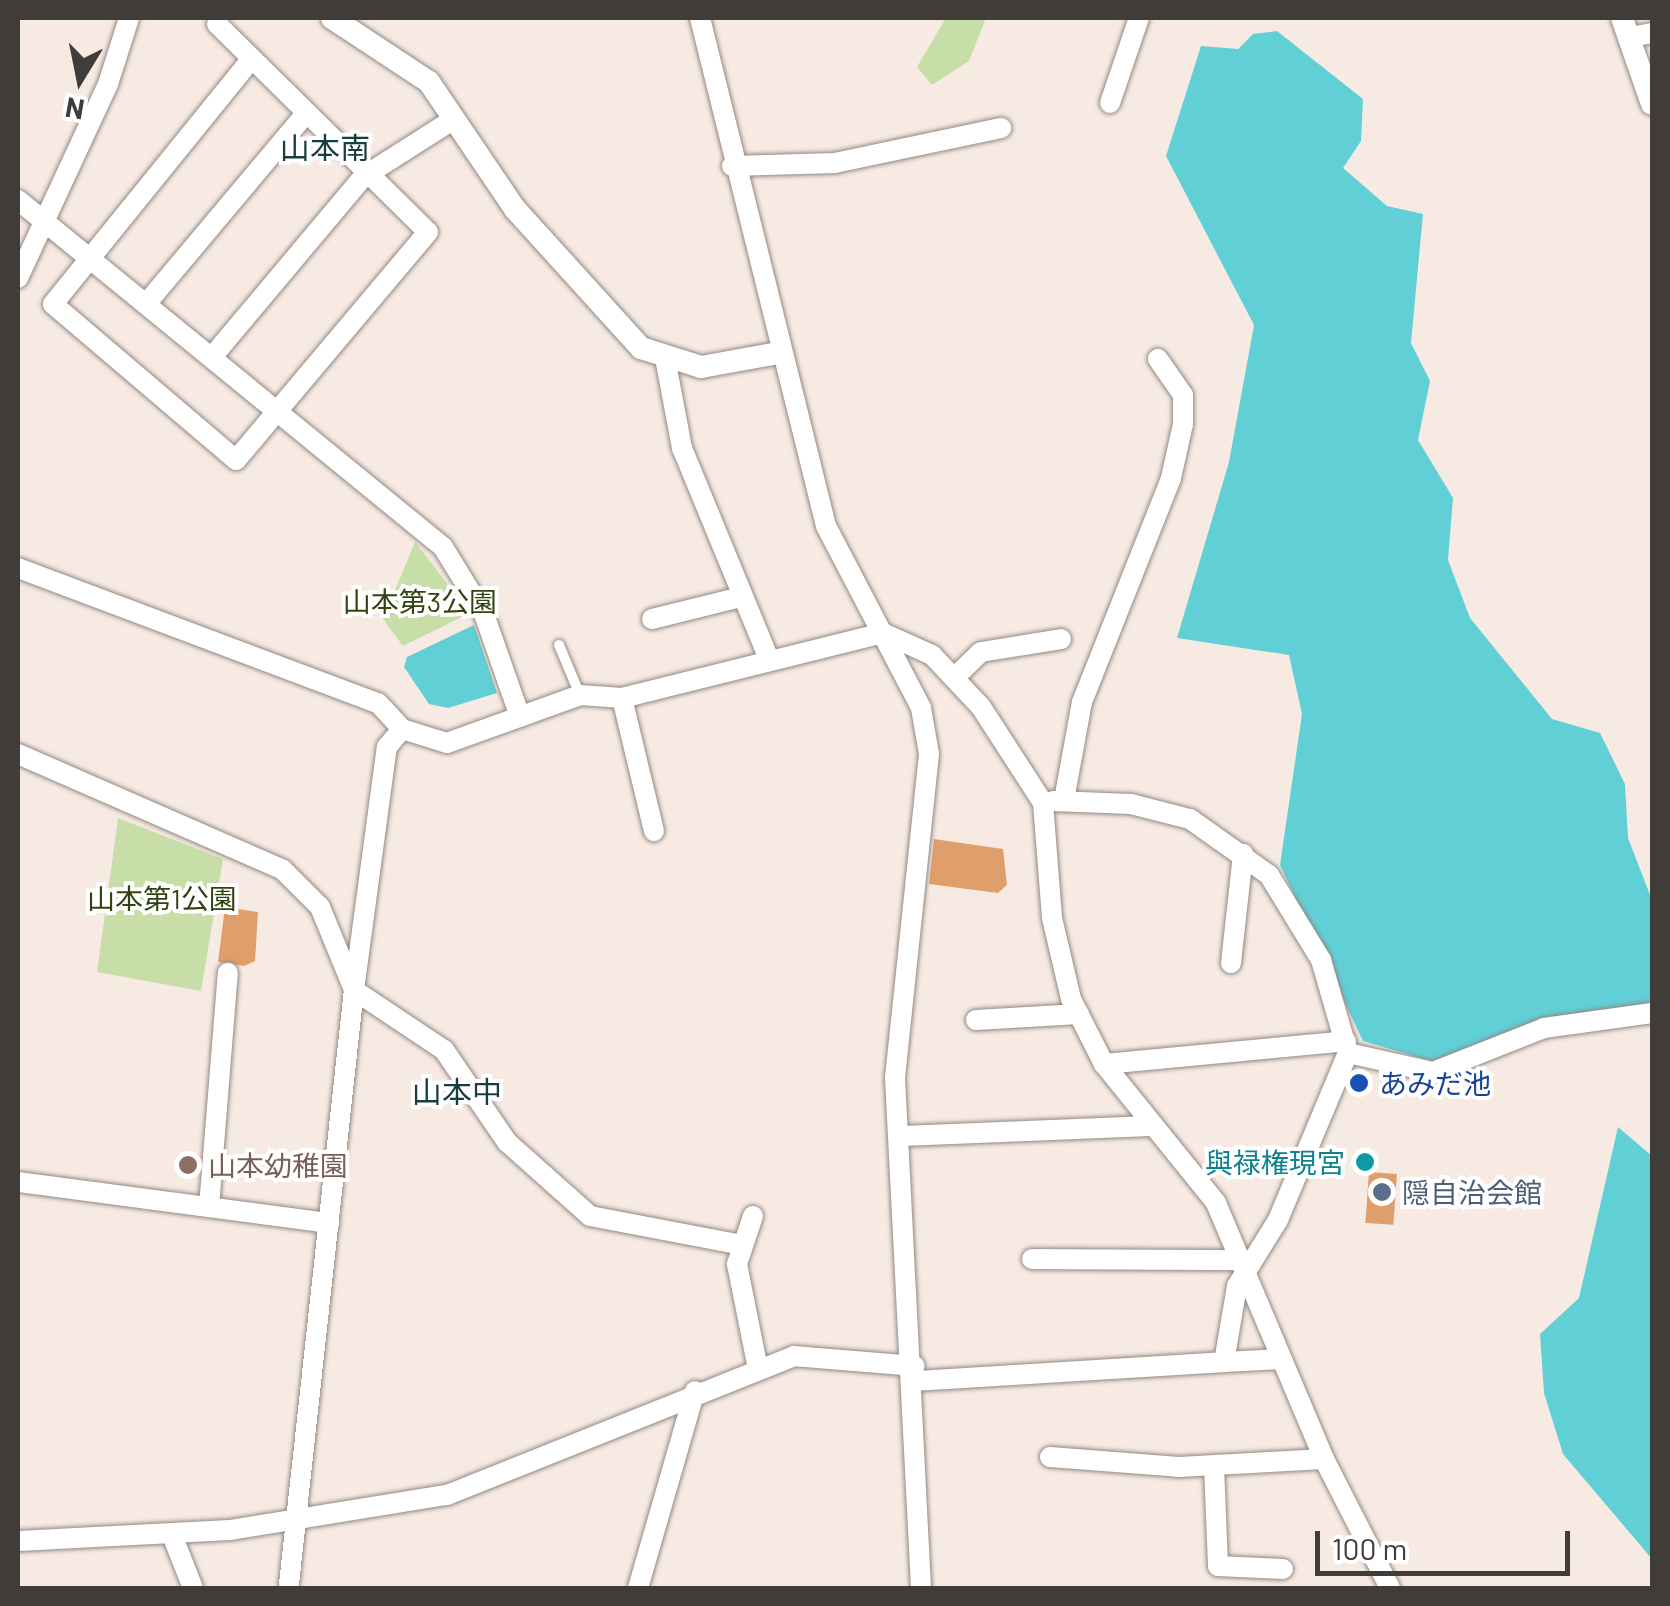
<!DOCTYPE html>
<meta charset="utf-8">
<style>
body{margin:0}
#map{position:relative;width:1670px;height:1606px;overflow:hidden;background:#f6eae2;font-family:Barlow,"Noto Sans JP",sans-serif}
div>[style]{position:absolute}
.green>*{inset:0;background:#c8dea8}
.water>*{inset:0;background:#61cfd6}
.building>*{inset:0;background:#df9f6c;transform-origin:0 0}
.roads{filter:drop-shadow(0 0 2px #938881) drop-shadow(0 0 2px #938881)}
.service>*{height:10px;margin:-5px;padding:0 5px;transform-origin:5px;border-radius:5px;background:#fff}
.minor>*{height:20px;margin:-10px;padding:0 10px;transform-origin:10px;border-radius:10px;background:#fff}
.tertiary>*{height:22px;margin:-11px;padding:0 11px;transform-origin:11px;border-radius:11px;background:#fff}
.dots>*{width:28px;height:28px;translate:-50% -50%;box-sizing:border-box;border:5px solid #fff;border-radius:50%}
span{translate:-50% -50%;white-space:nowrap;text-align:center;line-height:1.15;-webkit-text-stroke:8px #fff;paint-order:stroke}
.park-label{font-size:28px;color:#32430f}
.transit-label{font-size:28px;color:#164399}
.left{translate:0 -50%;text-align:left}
.culture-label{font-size:28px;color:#0d838f}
.right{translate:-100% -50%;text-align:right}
.education-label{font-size:28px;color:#785e54}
.service-label{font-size:28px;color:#4e5e75}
.neighbourhood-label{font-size:30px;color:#1a3c3e}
.frame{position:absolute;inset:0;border:20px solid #403c39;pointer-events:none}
.north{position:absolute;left:30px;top:30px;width:100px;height:100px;-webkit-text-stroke:8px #fff;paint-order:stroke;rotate:190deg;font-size:28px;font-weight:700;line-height:40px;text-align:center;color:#403c39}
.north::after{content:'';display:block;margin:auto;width:35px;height:45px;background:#403c39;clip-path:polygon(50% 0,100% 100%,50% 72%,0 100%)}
.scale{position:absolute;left:1315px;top:1531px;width:255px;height:45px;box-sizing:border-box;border:5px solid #403c39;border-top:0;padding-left:12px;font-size:30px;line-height:35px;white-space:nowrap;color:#403c39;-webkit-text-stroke:8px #fff;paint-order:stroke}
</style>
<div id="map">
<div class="green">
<i style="clip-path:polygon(946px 18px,986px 18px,969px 61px,932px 85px,917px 67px)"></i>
<i style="clip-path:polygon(415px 542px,470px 613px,403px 646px,383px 619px)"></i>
<i style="clip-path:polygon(118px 818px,223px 859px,201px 991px,97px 972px)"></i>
</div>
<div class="water">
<i style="clip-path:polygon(1277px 31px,1363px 99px,1361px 141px,1343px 168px,1387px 206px,1423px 214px,1411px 343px,1430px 381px,1418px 440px,1453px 498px,1448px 560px,1470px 618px,1552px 719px,1600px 733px,1625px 784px,1628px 838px,1652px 900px,1652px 1002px,1438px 1063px,1363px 1041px,1280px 865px,1302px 714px,1289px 655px,1177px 638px,1229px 462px,1254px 325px,1166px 156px,1201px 46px,1238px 49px,1253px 34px)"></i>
<i style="clip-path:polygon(474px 625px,497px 693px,448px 708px,429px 704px,404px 667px,407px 657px)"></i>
<i style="clip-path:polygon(1618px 1127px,1652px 1156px,1652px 1559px,1563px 1454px,1544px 1393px,1540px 1334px,1579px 1298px)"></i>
</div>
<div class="building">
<i style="clip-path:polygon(934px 839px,1003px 849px,1007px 885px,998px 893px,929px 884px)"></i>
<i style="clip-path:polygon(225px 907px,258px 912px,255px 961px,244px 966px,218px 962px)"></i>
<i style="left:1369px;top:1172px;width:28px;height:51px;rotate:4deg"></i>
</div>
<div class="roads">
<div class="service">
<i style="left:559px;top:645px;width:54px;rotate:67.2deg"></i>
</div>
<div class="minor">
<i style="left:700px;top:18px;width:523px;rotate:76.07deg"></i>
<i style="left:826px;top:526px;width:205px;rotate:62.4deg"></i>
<i style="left:921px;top:708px;width:47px;rotate:80.1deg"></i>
<i style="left:929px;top:754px;width:326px;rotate:96deg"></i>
<i style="left:895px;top:1078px;width:511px;rotate:87.08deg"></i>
<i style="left:217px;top:24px;width:296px;rotate:44.6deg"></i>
<i style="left:428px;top:232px;width:298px;rotate:130.1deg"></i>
<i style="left:236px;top:460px;width:240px;rotate:-139.6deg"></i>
<i style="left:53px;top:304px;width:313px;rotate:-51deg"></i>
<i style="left:1630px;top:37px;width:22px;rotate:-10deg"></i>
<i style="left:1110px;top:103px;width:90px;rotate:-71.2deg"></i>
<i style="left:732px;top:166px;width:103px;rotate:-1.7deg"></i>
<i style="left:835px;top:163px;width:170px;rotate:-11.9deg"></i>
<i style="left:18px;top:200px;width:549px;rotate:39.23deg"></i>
<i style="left:443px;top:547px;width:79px;rotate:58.5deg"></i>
<i style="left:484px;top:614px;width:109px;rotate:70.7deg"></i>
<i style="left:18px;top:278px;width:214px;rotate:-65.1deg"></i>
<i style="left:108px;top:84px;width:69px;rotate:-72.3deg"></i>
<i style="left:146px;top:304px;width:246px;rotate:-50deg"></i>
<i style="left:212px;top:357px;width:235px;rotate:-50deg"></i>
<i style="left:363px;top:177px;width:108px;rotate:-32.5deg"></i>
<i style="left:665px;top:358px;width:92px;rotate:79.3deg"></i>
<i style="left:682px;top:448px;width:226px;rotate:67.6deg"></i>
<i style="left:18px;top:568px;width:384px;rotate:20.6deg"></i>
<i style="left:378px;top:703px;width:35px;rotate:47deg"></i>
<i style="left:402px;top:729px;width:47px;rotate:17.3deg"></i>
<i style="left:447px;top:743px;width:141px;rotate:-19.8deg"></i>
<i style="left:580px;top:695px;width:42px;rotate:4.1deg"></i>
<i style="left:622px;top:698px;width:269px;rotate:-14deg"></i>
<i style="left:883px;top:633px;width:54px;rotate:24.2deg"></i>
<i style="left:932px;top:655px;width:71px;rotate:46.7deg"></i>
<i style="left:981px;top:707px;width:114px;rotate:57.1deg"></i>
<i style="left:1043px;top:803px;width:115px;rotate:85.5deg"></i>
<i style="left:1052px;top:918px;width:83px;rotate:76.8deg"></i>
<i style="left:1071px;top:999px;width:73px;rotate:63.1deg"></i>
<i style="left:1104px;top:1064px;width:179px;rotate:51.1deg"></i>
<i style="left:1216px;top:1203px;width:278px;rotate:67.1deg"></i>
<i style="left:1324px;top:1459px;width:145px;rotate:62.9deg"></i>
<i style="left:652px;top:619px;width:88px;rotate:-13.9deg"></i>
<i style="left:954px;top:678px;width:37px;rotate:-44deg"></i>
<i style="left:981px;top:652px;width:81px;rotate:-9.2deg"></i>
<i style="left:622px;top:698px;width:137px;rotate:76.5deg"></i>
<i style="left:18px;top:754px;width:289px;rotate:23.6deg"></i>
<i style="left:283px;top:870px;width:52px;rotate:45deg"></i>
<i style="left:320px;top:907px;width:90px;rotate:67.7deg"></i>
<i style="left:354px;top:990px;width:108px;rotate:33.7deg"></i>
<i style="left:444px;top:1050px;width:112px;rotate:55.6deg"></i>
<i style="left:507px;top:1142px;width:111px;rotate:41.7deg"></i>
<i style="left:590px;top:1216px;width:155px;rotate:10.8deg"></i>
<i style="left:1064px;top:800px;width:100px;rotate:-79.6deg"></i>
<i style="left:1082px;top:702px;width:241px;rotate:-68.3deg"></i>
<i style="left:1171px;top:478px;width:55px;rotate:-77.5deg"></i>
<i style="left:1183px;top:424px;width:29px;rotate:-90deg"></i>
<i style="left:1183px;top:395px;width:44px;rotate:-124.8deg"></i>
<i style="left:1053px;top:801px;width:78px;rotate:2.2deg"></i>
<i style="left:1131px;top:804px;width:61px;rotate:14.3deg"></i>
<i style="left:1190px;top:819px;width:97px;rotate:35.3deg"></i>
<i style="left:1269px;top:875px;width:100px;rotate:58.5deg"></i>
<i style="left:1321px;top:960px;width:97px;rotate:73.8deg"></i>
<i style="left:1231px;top:963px;width:110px;rotate:-83.7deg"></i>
<i style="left:976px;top:1020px;width:103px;rotate:-3.3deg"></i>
<i style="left:1104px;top:1064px;width:243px;rotate:-5.4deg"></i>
<i style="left:900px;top:1136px;width:253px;rotate:-2.3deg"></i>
<i style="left:18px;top:1182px;width:314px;rotate:7.5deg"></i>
<i style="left:209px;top:1207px;width:235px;rotate:-85.4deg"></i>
<i style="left:753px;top:1216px;width:51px;rotate:108.4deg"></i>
<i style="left:737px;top:1264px;width:107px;rotate:78.7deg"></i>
<i style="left:1032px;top:1259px;width:212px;rotate:0.3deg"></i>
<i style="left:1224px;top:1362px;width:57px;rotate:-3deg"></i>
<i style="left:915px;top:1381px;width:310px;rotate:-3.5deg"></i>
<i style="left:1224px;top:1362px;width:77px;rotate:-80.3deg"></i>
<i style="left:1237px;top:1286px;width:78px;rotate:-58.2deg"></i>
<i style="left:1278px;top:1220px;width:181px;rotate:-67.3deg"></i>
<i style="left:1348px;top:1053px;width:87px;rotate:12.6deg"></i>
<i style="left:1433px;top:1072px;width:119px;rotate:-21.6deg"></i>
<i style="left:1544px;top:1028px;width:109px;rotate:-7.9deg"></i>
<i style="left:1050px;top:1457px;width:129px;rotate:4.4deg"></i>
<i style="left:1179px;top:1467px;width:145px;rotate:-3.2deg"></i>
<i style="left:1214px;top:1466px;width:100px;rotate:87.7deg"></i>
<i style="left:1218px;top:1566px;width:65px;rotate:2.6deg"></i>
<i style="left:172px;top:1535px;width:57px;rotate:68.4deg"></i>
<i style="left:18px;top:1541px;width:212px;rotate:-3deg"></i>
<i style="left:230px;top:1530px;width:220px;rotate:-9.2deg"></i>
<i style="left:447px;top:1495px;width:374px;rotate:-21.8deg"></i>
<i style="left:794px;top:1356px;width:121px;rotate:4.7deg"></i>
<i style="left:289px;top:1584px;width:598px;rotate:-83.76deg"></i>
<i style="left:354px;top:990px;width:245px;rotate:-82.3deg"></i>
<i style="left:387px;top:747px;width:23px;rotate:-50deg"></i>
<i style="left:638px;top:1588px;width:205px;rotate:-73.9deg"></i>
</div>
<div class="tertiary">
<i style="left:332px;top:18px;width:116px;rotate:33.4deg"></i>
<i style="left:429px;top:82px;width:153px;rotate:55.9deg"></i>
<i style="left:515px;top:209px;width:188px;rotate:47.8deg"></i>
<i style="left:641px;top:348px;width:63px;rotate:17.6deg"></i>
<i style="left:701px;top:367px;width:78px;rotate:-10.3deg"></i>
<i style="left:1622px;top:18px;width:91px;rotate:70.8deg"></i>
</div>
</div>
<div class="dots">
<i style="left:1359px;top:1083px;background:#1a4fb4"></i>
<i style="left:1365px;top:1162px;background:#0f9aa8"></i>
<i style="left:188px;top:1165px;background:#8d6e63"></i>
<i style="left:1382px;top:1192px;background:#5c6f8a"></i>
</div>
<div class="park-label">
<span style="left:420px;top:601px">山本第3公園</span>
<span style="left:162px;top:898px">山本第1公園</span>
</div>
<div class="transit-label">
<span class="left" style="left:1379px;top:1083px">あみだ池</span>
</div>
<div class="culture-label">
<span class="right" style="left:1345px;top:1162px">與禄権現宮</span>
</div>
<div class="education-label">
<span class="left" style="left:208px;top:1165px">山本幼稚園</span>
</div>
<div class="service-label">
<span class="left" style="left:1402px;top:1192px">隠自治会館</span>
</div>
<div class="neighbourhood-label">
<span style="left:325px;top:147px">山本南</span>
<span style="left:457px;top:1091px">山本中</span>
</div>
<div class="frame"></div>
<div class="north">N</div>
<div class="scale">100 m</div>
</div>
